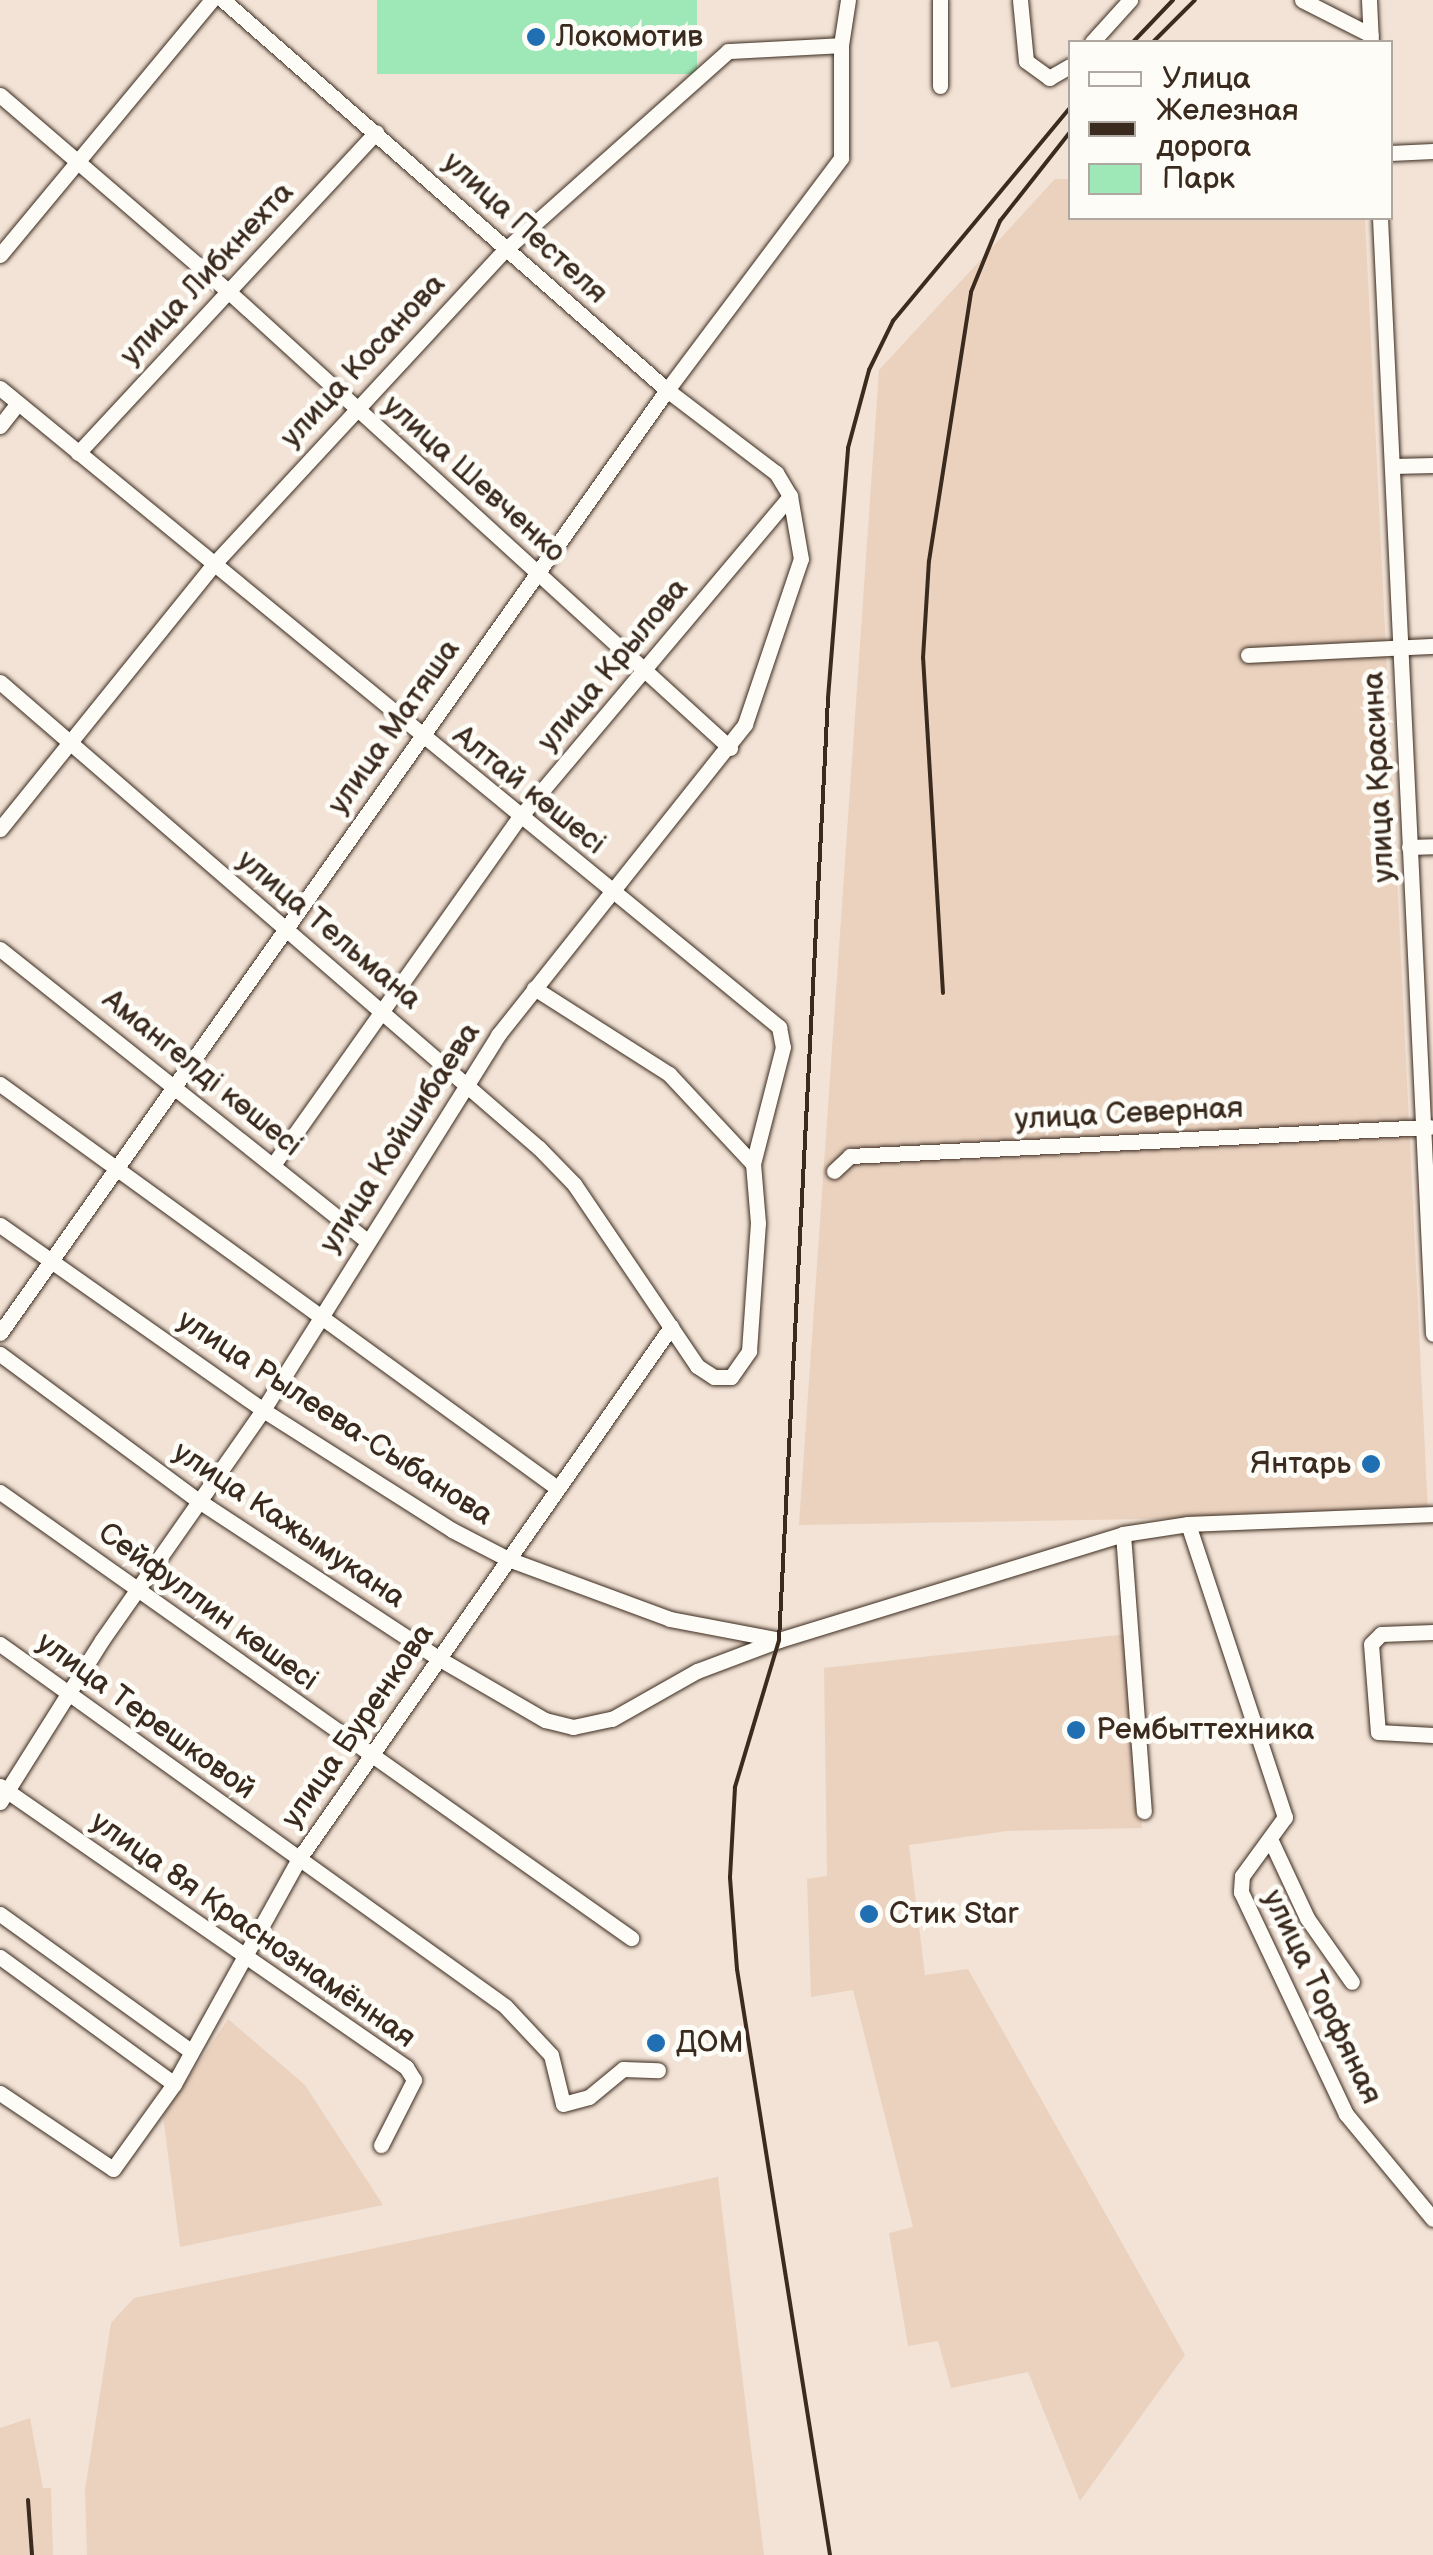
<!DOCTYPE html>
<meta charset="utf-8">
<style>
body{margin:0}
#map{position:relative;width:1433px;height:2555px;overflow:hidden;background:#f2e3d6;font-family:"Balsamiq Sans",sans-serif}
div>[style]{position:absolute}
.built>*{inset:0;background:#ead2bf}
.green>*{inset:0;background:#9ee8b7;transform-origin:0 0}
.roads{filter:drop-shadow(0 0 2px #3b2a1e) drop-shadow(0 0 2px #3b2a1e)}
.minor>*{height:15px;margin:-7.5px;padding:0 7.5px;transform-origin:7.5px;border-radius:7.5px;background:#fdfcf7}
.rail>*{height:4px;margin:-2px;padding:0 2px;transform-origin:2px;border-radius:2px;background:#3b2a1e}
.dots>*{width:28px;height:28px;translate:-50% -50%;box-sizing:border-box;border:5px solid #fdfcf7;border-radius:50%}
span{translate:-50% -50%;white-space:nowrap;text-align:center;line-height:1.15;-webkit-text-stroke:10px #fdfcf7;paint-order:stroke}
.poi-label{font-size:30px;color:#3b2a1e}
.left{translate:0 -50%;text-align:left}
.right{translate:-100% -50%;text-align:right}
.street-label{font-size:30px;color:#3b2a1e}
.legend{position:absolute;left:1068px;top:40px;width:325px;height:180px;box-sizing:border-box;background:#fdfcf7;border:2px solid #afa8a0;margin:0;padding:12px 18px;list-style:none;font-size:30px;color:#3b2a1e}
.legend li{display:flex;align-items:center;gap:20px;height:50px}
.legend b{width:50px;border:2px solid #afa8a0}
</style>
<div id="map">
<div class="built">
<i style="clip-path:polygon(1055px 179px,1070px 179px,1070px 218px,1365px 218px,1428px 1514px,799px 1525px,879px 370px)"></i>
<i style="clip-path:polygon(1127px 1634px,1142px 1828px,1007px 1831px,909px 1845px,925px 1975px,968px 1969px,1185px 2355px,1080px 2501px,1028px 2372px,951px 2388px,938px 2341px,908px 2346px,889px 2233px,913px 2227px,853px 1990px,811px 1997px,807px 1879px,827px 1876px,824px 1668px)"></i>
<i style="clip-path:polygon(228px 2019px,305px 2085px,383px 2205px,180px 2247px,163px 2116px)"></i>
<i style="clip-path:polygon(718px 2177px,764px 2555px,87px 2555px,85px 2490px,111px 2323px,134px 2298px)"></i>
<i style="clip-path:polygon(30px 2418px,43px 2488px,51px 2488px,53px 2555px,0 2555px,0 2428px)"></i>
</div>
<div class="green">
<i style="left:377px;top:0;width:320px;height:74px"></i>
</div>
<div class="roads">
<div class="minor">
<i style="left:1020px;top:0;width:61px;rotate:84.4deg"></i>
<i style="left:1026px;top:61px;width:29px;rotate:36deg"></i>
<i style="left:1049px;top:78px;width:24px;rotate:-30deg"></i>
<i style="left:1302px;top:0;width:77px;rotate:26.9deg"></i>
<i style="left:1369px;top:0;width:42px;rotate:87.3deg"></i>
<i style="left:1092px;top:42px;width:57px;rotate:-47.9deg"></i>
<i style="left:940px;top:86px;width:86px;rotate:-90deg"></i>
<i style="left:0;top:95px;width:301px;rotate:40.7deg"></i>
<i style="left:228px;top:291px;width:679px;rotate:42.31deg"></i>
<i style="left:1390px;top:153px;width:43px;rotate:-2.7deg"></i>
<i style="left:1380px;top:218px;width:1117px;rotate:87.28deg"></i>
<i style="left:0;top:255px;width:332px;rotate:-50.3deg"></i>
<i style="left:0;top:388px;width:1008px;rotate:39.36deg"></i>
<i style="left:779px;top:1027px;width:20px;rotate:79deg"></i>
<i style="left:783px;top:1047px;width:121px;rotate:104.4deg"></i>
<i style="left:0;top:426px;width:29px;rotate:-52deg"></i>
<i style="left:78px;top:453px;width:438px;rotate:-47.1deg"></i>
<i style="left:1393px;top:466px;width:40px;rotate:-1.4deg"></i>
<i style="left:1248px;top:655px;width:185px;rotate:-2.8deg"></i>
<i style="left:0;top:682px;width:713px;rotate:40.85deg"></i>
<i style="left:539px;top:1148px;width:50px;rotate:45.8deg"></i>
<i style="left:574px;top:1184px;width:220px;rotate:55.9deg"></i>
<i style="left:697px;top:1366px;width:20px;rotate:33deg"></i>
<i style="left:714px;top:1377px;width:17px"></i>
<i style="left:731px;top:1377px;width:32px;rotate:-55deg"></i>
<i style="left:749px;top:1351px;width:128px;rotate:-86deg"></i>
<i style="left:758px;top:1223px;width:59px;rotate:-94.8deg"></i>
<i style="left:753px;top:1164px;width:123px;rotate:-133deg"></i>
<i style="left:669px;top:1074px;width:160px;rotate:-147.5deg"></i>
<i style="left:0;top:829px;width:338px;rotate:-51.1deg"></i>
<i style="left:212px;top:566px;width:432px;rotate:-47.2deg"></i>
<i style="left:506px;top:249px;width:297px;rotate:-41.7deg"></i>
<i style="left:728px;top:51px;width:113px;rotate:-3deg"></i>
<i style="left:1409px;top:847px;width:24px;rotate:-2deg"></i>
<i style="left:0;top:949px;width:470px;rotate:38.5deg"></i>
<i style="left:0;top:1084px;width:688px;rotate:35.95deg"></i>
<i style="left:273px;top:1165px;width:425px;rotate:-54.7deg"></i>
<i style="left:519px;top:818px;width:421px;rotate:-49.9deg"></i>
<i style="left:834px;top:1171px;width:22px;rotate:-43deg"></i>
<i style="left:850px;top:1156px;width:580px;rotate:-2.87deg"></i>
<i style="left:0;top:1225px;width:322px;rotate:35.1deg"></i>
<i style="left:263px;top:1410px;width:224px;rotate:32.4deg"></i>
<i style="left:452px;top:1530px;width:63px;rotate:27.4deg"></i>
<i style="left:508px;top:1559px;width:173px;rotate:20.3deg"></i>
<i style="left:670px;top:1619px;width:107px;rotate:10.8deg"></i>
<i style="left:0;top:1333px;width:1155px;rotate:-54.73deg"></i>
<i style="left:667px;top:390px;width:290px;rotate:-53.1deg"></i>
<i style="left:841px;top:158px;width:113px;rotate:-90deg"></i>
<i style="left:841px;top:45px;width:46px;rotate:-81.2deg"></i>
<i style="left:0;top:1354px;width:247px;rotate:36.5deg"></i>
<i style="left:199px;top:1501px;width:286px;rotate:33.3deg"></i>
<i style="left:438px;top:1658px;width:124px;rotate:30.1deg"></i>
<i style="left:545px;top:1720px;width:29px;rotate:14deg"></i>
<i style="left:573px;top:1727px;width:40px;rotate:-12deg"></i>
<i style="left:612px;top:1719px;width:98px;rotate:-29.5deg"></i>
<i style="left:697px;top:1671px;width:88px;rotate:-20.7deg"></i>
<i style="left:779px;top:1640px;width:360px;rotate:-17.1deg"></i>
<i style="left:1123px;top:1534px;width:66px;rotate:-8.7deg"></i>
<i style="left:1188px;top:1524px;width:245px;rotate:-2.3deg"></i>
<i style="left:0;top:1492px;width:773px;rotate:35.25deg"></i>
<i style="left:1188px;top:1524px;width:309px;rotate:71.7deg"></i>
<i style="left:1285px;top:1817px;width:73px;rotate:126.1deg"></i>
<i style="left:1242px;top:1876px;width:16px;rotate:94deg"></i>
<i style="left:1241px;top:1892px;width:246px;rotate:64.7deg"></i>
<i style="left:1346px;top:2114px;width:136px;rotate:50.4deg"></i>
<i style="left:1123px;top:1534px;width:278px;rotate:85.7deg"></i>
<i style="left:1433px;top:1632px;width:52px;rotate:177.8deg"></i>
<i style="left:1381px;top:1634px;width:14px;rotate:135deg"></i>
<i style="left:1371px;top:1644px;width:88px;rotate:85.5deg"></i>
<i style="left:1378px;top:1732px;width:55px;rotate:3.1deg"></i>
<i style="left:0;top:1644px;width:621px;rotate:35.63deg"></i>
<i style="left:505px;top:2006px;width:67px;rotate:46.8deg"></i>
<i style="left:551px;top:2055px;width:50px;rotate:76.2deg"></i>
<i style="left:563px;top:2104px;width:27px;rotate:-15deg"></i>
<i style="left:589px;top:2097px;width:44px;rotate:-39.5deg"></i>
<i style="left:623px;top:2069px;width:35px;rotate:2deg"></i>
<i style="left:0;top:1786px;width:494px;rotate:34.7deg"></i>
<i style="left:406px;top:2067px;width:15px;rotate:58deg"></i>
<i style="left:414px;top:2080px;width:73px;rotate:116.9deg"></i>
<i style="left:0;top:1802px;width:191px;rotate:-57.8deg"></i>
<i style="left:102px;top:1640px;width:281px;rotate:-55deg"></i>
<i style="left:263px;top:1410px;width:443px;rotate:-57.9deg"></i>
<i style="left:498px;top:1035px;width:397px;rotate:-51.5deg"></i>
<i style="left:745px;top:724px;width:174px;rotate:-71.3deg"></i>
<i style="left:801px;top:559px;width:64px;rotate:-99.9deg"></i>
<i style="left:790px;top:496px;width:27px;rotate:-121deg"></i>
<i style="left:776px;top:473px;width:137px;rotate:-142.7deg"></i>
<i style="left:667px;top:390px;width:591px;rotate:-138.7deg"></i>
<i style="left:1271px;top:1841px;width:85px;rotate:64.9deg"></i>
<i style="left:1307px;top:1918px;width:78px;rotate:54.9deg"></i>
<i style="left:0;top:1914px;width:235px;rotate:35.7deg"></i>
<i style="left:0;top:1957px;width:215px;rotate:36.1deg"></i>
<i style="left:0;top:2093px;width:136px;rotate:33.9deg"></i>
<i style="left:113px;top:2169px;width:105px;rotate:-54.3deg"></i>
<i style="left:174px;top:2084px;width:256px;rotate:-61deg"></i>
<i style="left:298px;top:1860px;width:651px;rotate:-55.02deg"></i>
</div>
</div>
<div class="rail">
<i style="left:1133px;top:42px;width:58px;rotate:-46.4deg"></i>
<i style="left:1153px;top:42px;width:59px;rotate:-45deg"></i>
<i style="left:943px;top:993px;width:336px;rotate:-93.4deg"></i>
<i style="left:923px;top:658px;width:97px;rotate:-86.5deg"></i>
<i style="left:929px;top:561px;width:272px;rotate:-81.1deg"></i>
<i style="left:971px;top:292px;width:77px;rotate:-67.8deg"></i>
<i style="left:1000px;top:221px;width:113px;rotate:-51.8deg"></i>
<i style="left:28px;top:2500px;width:55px;rotate:85.8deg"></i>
<i style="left:830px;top:2555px;width:593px;rotate:-99.02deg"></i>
<i style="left:737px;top:1969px;width:92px;rotate:-94.4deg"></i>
<i style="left:730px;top:1877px;width:90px;rotate:-86.8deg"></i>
<i style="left:735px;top:1787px;width:153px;rotate:-73.3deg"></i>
<i style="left:779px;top:1640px;width:943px;rotate:-87.02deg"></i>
<i style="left:828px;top:698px;width:251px;rotate:-85.4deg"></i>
<i style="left:848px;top:448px;width:81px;rotate:-74.9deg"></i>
<i style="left:869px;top:370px;width:55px;rotate:-63.9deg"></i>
<i style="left:893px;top:321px;width:277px;rotate:-50.3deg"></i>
</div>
<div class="dots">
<i style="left:536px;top:37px;background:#1f6fb2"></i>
<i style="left:1371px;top:1464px;background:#1f6fb2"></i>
<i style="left:1076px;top:1730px;background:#1f6fb2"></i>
<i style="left:869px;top:1914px;background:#1f6fb2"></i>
<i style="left:656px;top:2043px;background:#1f6fb2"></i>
</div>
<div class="poi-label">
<span class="left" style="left:556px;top:37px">Локомотив</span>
<span class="right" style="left:1351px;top:1464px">Янтарь</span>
<span class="left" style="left:1096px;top:1730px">Рембыттехника</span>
<span class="left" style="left:889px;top:1914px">Стик Star</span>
<span class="left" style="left:676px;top:2043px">ДОМ</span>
</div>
<div class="street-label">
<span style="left:525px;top:228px;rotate:42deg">улица Пестеля</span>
<span style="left:207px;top:274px;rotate:-47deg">улица Либкнехта</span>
<span style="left:363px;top:361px;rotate:-47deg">улица Косанова</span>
<span style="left:474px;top:479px;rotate:42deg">улица Шевченко</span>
<span style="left:613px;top:665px;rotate:-50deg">улица Крылова</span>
<span style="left:394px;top:727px;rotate:-55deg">улица Матяша</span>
<span style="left:1379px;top:777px;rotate:-93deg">улица Красина</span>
<span style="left:529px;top:790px;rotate:39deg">Алтай көшесі</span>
<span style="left:329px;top:930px;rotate:40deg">улица Тельмана</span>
<span style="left:202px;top:1073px;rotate:39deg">Амангелді көшесі</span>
<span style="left:1129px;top:1114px;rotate:-3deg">улица Северная</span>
<span style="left:400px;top:1138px;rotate:-57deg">улица Койшибаева</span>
<span style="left:335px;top:1418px;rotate:33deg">улица Рылеева-Сыбанова</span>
<span style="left:289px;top:1525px;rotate:34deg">улица Кажымукана</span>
<span style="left:208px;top:1607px;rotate:36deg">Сейфуллин көшесі</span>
<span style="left:146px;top:1716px;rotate:36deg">улица Терешковой</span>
<span style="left:358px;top:1726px;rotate:-55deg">улица Буренкова</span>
<span style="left:253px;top:1930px;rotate:35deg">улица 8я Краснознамённая</span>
<span style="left:1322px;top:1997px;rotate:64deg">улица Торфяная</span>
</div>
<ul class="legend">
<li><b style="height:12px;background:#fdfcf7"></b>Улица</li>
<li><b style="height:12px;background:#3b2a1e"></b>Железная дорога</li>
<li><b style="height:28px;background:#9ee8b7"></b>Парк</li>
</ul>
</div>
